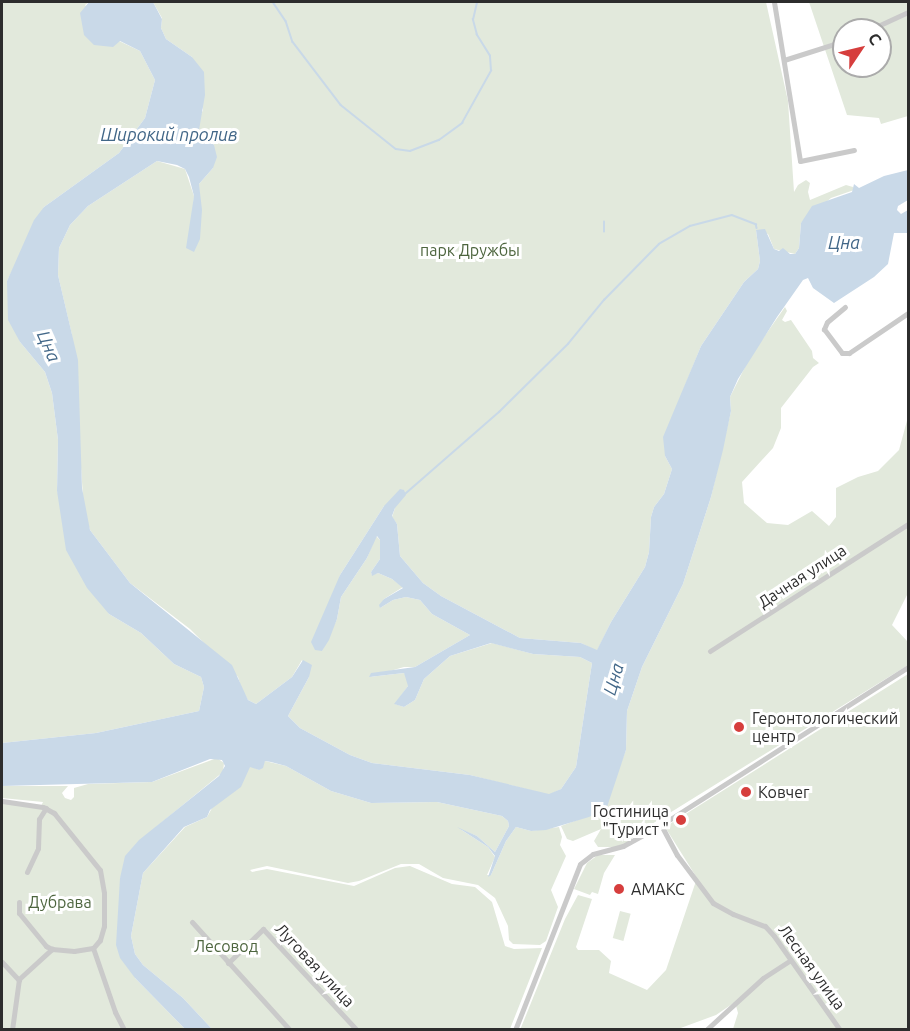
<!DOCTYPE html>
<meta charset="utf-8">
<style>
body{margin:0}
#map{position:relative;width:910px;height:1031px;overflow:hidden;background:#fff;font-family:Ubuntu,sans-serif}
div>[style]{position:absolute}
.green>*{inset:0;background:#e2e9dc;transform-origin:0 0}
.water>*{inset:0;background:#c9d9e8}
.stream>*{height:1.5px;margin:-0.75px;padding:0 0.75px;transform-origin:0.75px;border-radius:0.75px;background:#c9d9e8}
.minor>*{height:5px;margin:-2.5px;padding:0 2.5px;transform-origin:2.5px;border-radius:2.5px;background:#cacaca}
.dots>*{width:16px;height:16px;translate:-50% -50%;box-sizing:border-box;border:3px solid #fff;border-radius:50%}
span{translate:-50% -50%;white-space:nowrap;text-align:center;line-height:1.15;-webkit-text-stroke:6px #fff;paint-order:stroke}
.park-label{font-size:16px;color:#4d653e}
.street-label{font-size:16px;color:#2d2d2d}
.poi-label{font-size:16px;color:#2d2d2d}
.left{translate:0 -50%;text-align:left}
.right{translate:-100% -50%;text-align:right}
.water-label{font-size:18px;color:#426788;font-style:italic}
.frame{position:absolute;inset:0;border:3px solid #2d2d2d;pointer-events:none}
.north{position:absolute;left:832px;top:18px;width:60px;height:60px;box-sizing:border-box;background:#fff;border:2px solid #ababab;border-radius:50%;rotate:55deg;font-size:16px;font-weight:700;line-height:24px;text-align:center;color:#2d2d2d}
.north::after{content:'';display:block;margin:auto;width:21px;height:27px;background:#d63e3d;clip-path:polygon(50% 0,100% 100%,50% 72%,0 100%)}
</style>
<div id="map">
<div class="green">
<i style="clip-path:polygon(2px 2px,89px 2px,85px 5px,119px 41px,140px 51px,155px 80px,145px 118px,119px 153px,44px 207px,7px 281px,20px 342px,45px 372px,52px 393px,58px 440px,57px 491px,109px 614px,141px 633px,174px 664px,201px 677px,204px 687px,199px 711px,96px 733px,2px 743px)"></i>
<i style="clip-path:polygon(153px 2px,766px 2px,788px 101px,794px 192px,798px 185px,806px 180px,810px 183px,808px 192px,810px 200px,846px 185px,853px 187px,854px 190px,831px 198px,801px 223px,799px 248px,795px 254px,774px 249px,768px 234px,756px 230px,760px 261px,758px 269px,744px 282px,701px 346px,684px 388px,665px 456px,672px 469px,664px 494px,654px 507px,651px 517px,649px 552px,645px 567px,611px 622px,597px 651px,581px 643px,520px 638px,441px 596px,423px 583px,400px 556px,397px 524px,392px 517px,395px 508px,384px 506px,340px 575px,322px 651px,337px 619px,341px 597px,367px 558px,376px 536px,380px 540px,380px 559px,371px 572px,372px 575px,378px 573px,392px 579px,403px 587px,384px 599px,380px 608px,393px 600px,406px 597px,420px 600px,432px 614px,470px 635px,415px 667px,404px 667px,369px 677px,404px 673px,408px 679px,408px 686px,395px 704px,404px 707px,415px 700px,424px 679px,450px 656px,492px 643px,533px 654px,580px 657px,592px 663px,576px 767px,561px 789px,549px 795px,470px 775px,372px 763px,350px 755px,300px 728px,288px 716px,309px 677px,302px 660px,292px 677px,256px 704px,248px 700px,242px 690px,238px 677px,190px 629px,130px 583px,90px 530px,84px 511px,72px 335px,58px 275px,59px 248px,70px 225px,88px 206px,157px 161px,185px 169px,194px 196px,193px 216px,200px 239px,199px 184px,213px 168px,214px 145px,199px 130px,198px 121px,203px 110px,192px 57px,166px 39px,161px 28px,162px 18px)"></i>
<i style="clip-path:polygon(evenodd,809px 2px,908px 2px,908px 116px,881px 124px,879px 118px,847px 115px,809px 2px,844px 30px,880px 30px,880px 66px,844px 66px,844px 30px)"></i>
<i style="clip-path:polygon(785px 307px,787px 311px,782px 320px,785px 322px,791px 320px,812px 351px,813px 358px,819px 363px,813px 367px,781px 408px,781px 428px,773px 448px,742px 482px,744px 503px,767px 523px,788px 525px,812px 511px,829px 526px,836px 517px,836px 488px,858px 477px,878px 471px,899px 450px,908px 417px,908px 593px,892px 625px,908px 642px,908px 665px,639px 832px,622px 847px,598px 847px,594px 841px,601px 829px,573px 841px,567px 839px,561px 826px,602px 811px,626px 750px,627px 711px,642px 667px,683px 584px,711px 497px,731px 411px,730px 397px,750px 357px)"></i>
<i style="clip-path:polygon(908px 674px,908px 1029px,733px 1029px,738px 1013px,735px 1002px,716px 1015px,678px 1029px,520px 1030px,565px 919px,578px 895px,592px 899px,576px 947px,578px 950px,599px 950px,611px 961px,609px 973px,647px 990px,666px 970px,697px 878px,665px 827px)"></i>
<i style="clip-path:polygon(217px 758px,224px 763px,223px 772px,156px 827px,120px 878px,135px 978px,185px 1029px,2px 1030px,2px 803px,40px 808px,43px 802px,2px 798px,2px 786px,68px 786px,62px 793px,65px 798px,71px 800px,74px 797px,74px 788px,88px 784px,152px 782px)"></i>
<i style="clip-path:polygon(239px 760px,259px 770px,265px 761px,286px 766px,331px 791px,371px 803px,437px 802px,502px 816px,508px 821px,509px 826px,495px 852px,477px 836px,460px 829px,488px 847px,495px 857px,487px 875px,491px 875px,506px 841px,516px 827px,531px 831px,559px 827px,562px 837px,560px 845px,566px 856px,551px 890px,558px 907px,546px 941px,540px 945px,513px 944px,509px 940px,508px 926px,495px 898px,478px 885px,443px 878px,419px 864px,401px 864px,359px 881px,348px 883px,267px 866px,250px 870px,252px 872px,267px 869px,354px 886px,395px 868px,410px 866px,452px 884px,475px 887px,492px 902px,505px 946px,514px 949px,542px 948px,510px 1029px,212px 1029px,183px 998px,143px 965px,135px 954px,131px 936px,143px 873px,185px 827px,207px 817px)"></i>
<i style="clip-path:polygon(598px 855px,615px 855px,604px 873px,598px 894px,592px 892px,590px 895px,574px 889px,587px 863px)"></i>
<i style="left:620px;top:911px;width:11px;height:28px;rotate:15deg"></i>
</div>
<div class="water">
<i style="clip-path:polygon(89px 2px,153px 2px,162px 19px,161px 28px,166px 39px,192px 57px,204px 72px,205px 95px,199px 130px,214px 145px,217px 157px,213px 168px,199px 184px,202px 210px,200px 239px,194px 252px,186px 248px,194px 196px,189px 177px,185px 169px,177px 165px,157px 161px,88px 206px,70px 225px,59px 248px,58px 275px,78px 360px,82px 488px,90px 530px,130px 583px,232px 665px,248px 700px,256px 704px,292px 677px,303px 660px,312px 665px,309px 677px,288px 716px,300px 728px,350px 755px,372px 763px,470px 775px,549px 794px,561px 789px,576px 767px,592px 663px,580px 657px,533px 654px,491px 643px,450px 656px,424px 679px,415px 700px,404px 707px,394px 704px,408px 686px,404px 673px,369px 677px,371px 673px,415px 667px,470px 635px,432px 614px,420px 600px,406px 597px,393px 600px,380px 608px,379px 605px,384px 599px,403px 588px,392px 579px,378px 573px,372px 576px,371px 572px,380px 559px,380px 540px,377px 536px,367px 558px,341px 597px,337px 619px,329px 640px,322px 651px,315px 650px,311px 642px,340px 575px,384px 506px,400px 489px,404px 490px,406px 495px,395px 508px,392px 516px,397px 524px,400px 556px,423px 583px,441px 596px,520px 638px,581px 643px,597px 650px,611px 622px,645px 567px,649px 552px,651px 517px,654px 507px,664px 494px,672px 469px,665px 456px,663px 437px,701px 346px,744px 282px,758px 269px,760px 261px,756px 230px,765px 229px,774px 249px,779px 251px,783px 248px,790px 254px,795px 254px,799px 248px,801px 223px,812px 206px,852px 192px,854px 184px,859px 188px,884px 176px,908px 170px,908px 200px,898px 206px,897px 210px,901px 214px,908px 210px,908px 233px,894px 233px,888px 264px,874px 277px,834px 303px,813px 288px,808px 278px,803px 280px,777px 317px,738px 379px,730px 397px,731px 411px,723px 450px,711px 497px,683px 584px,642px 667px,627px 711px,626px 750px,607px 807px,589px 817px,546px 830px,531px 831px,516px 827px,506px 841px,491px 875px,488px 877px,495px 856px,488px 847px,457px 827px,477px 836px,495px 852px,509px 826px,508px 821px,502px 816px,437px 802px,371px 803px,331px 791px,286px 766px,271px 762px,265px 761px,263px 768px,259px 770px,250px 767px,241px 787px,210px 810px,207px 817px,184px 827px,143px 873px,131px 936px,135px 954px,143px 965px,183px 998px,212px 1029px,185px 1029px,135px 978px,120px 958px,116px 945px,120px 878px,125px 856px,139px 840px,219px 776px,225px 766px,222px 760px,210px 759px,152px 782px,2px 786px,2px 743px,96px 733px,199px 711px,204px 687px,201px 677px,174px 664px,141px 633px,109px 614px,87px 588px,66px 550px,57px 491px,58px 440px,52px 393px,45px 372px,20px 342px,8px 320px,7px 281px,34px 220px,44px 207px,119px 153px,145px 118px,155px 80px,140px 51px,120px 41px,113px 47px,94px 45px,84px 35px,80px 13px)"></i>
</div>
<div class="stream">
<i style="left:273px;top:2px;width:23px;rotate:56deg"></i>
<i style="left:286px;top:21px;width:22px;rotate:72deg"></i>
<i style="left:293px;top:42px;width:79px;rotate:52.7deg"></i>
<i style="left:341px;top:105px;width:70px;rotate:38.7deg"></i>
<i style="left:396px;top:149px;width:14px;rotate:8deg"></i>
<i style="left:410px;top:151px;width:31px;rotate:-21deg"></i>
<i style="left:439px;top:140px;width:29px;rotate:-36deg"></i>
<i style="left:462px;top:123px;width:60px;rotate:-60.9deg"></i>
<i style="left:491px;top:71px;width:15px;rotate:-94deg"></i>
<i style="left:490px;top:56px;width:25px;rotate:-122deg"></i>
<i style="left:477px;top:35px;width:16px;rotate:-105deg"></i>
<i style="left:473px;top:20px;width:18px;rotate:-77deg"></i>
<i style="left:604px;top:232px;width:10px;rotate:-90deg"></i>
<i style="left:405px;top:494px;width:125px;rotate:-41.1deg"></i>
<i style="left:499px;top:412px;width:97px;rotate:-44.6deg"></i>
<i style="left:568px;top:344px;width:57px;rotate:-50.7deg"></i>
<i style="left:604px;top:300px;width:78px;rotate:-45.5deg"></i>
<i style="left:659px;top:244px;width:36px;rotate:-30deg"></i>
<i style="left:690px;top:226px;width:43px;rotate:-14.7deg"></i>
<i style="left:732px;top:215px;width:26px;rotate:21deg"></i>
<i style="left:756px;top:224px;width:4px;rotate:76deg"></i>
</div>
<div class="minor">
<i style="left:774px;top:2px;width:161px;rotate:80.7deg"></i>
<i style="left:800px;top:161px;width:55px;rotate:-11.5deg"></i>
<i style="left:869px;top:30px;width:43px;rotate:-24.8deg"></i>
<i style="left:784px;top:60px;width:63px;rotate:-17.6deg"></i>
<i style="left:845px;top:307px;width:23px;rotate:140deg"></i>
<i style="left:827px;top:322px;width:8px;rotate:113deg"></i>
<i style="left:824px;top:329px;width:30px;rotate:53deg"></i>
<i style="left:842px;top:353px;width:7px"></i>
<i style="left:849px;top:353px;width:71px;rotate:-34.1deg"></i>
<i style="left:710px;top:651px;width:235px;rotate:-32.7deg"></i>
<i style="left:2px;top:801px;width:41px;rotate:8.3deg"></i>
<i style="left:43px;top:807px;width:13px;rotate:29deg"></i>
<i style="left:54px;top:813px;width:73px;rotate:51.1deg"></i>
<i style="left:100px;top:870px;width:23px;rotate:80deg"></i>
<i style="left:104px;top:893px;width:33px;rotate:90deg"></i>
<i style="left:104px;top:926px;width:15px;rotate:106deg"></i>
<i style="left:100px;top:940px;width:11px;rotate:131deg"></i>
<i style="left:93px;top:948px;width:68px;rotate:71deg"></i>
<i style="left:115px;top:1012px;width:20px;rotate:63deg"></i>
<i style="left:661px;top:825px;width:34px;rotate:62deg"></i>
<i style="left:677px;top:855px;width:60px;rotate:53.1deg"></i>
<i style="left:713px;top:903px;width:23px;rotate:29deg"></i>
<i style="left:733px;top:914px;width:34px;rotate:21deg"></i>
<i style="left:765px;top:926px;width:13px;rotate:48deg"></i>
<i style="left:774px;top:936px;width:115px;rotate:54.9deg"></i>
<i style="left:27px;top:872px;width:26px;rotate:-65deg"></i>
<i style="left:38px;top:848px;width:29px;rotate:-88deg"></i>
<i style="left:39px;top:819px;width:13px;rotate:-58deg"></i>
<i style="left:19px;top:902px;width:11px;rotate:90deg"></i>
<i style="left:19px;top:913px;width:43px;rotate:50.7deg"></i>
<i style="left:46px;top:946px;width:7px;rotate:27deg"></i>
<i style="left:192px;top:922px;width:146px;rotate:47.8deg"></i>
<i style="left:2px;top:962px;width:25px;rotate:47deg"></i>
<i style="left:228px;top:963px;width:49px;rotate:-44.2deg"></i>
<i style="left:263px;top:929px;width:138px;rotate:47.1deg"></i>
<i style="left:12px;top:1030px;width:51px;rotate:-82.2deg"></i>
<i style="left:19px;top:979px;width:45px;rotate:-42.3deg"></i>
<i style="left:52px;top:949px;width:22px;rotate:5deg"></i>
<i style="left:74px;top:951px;width:19px;rotate:-9deg"></i>
<i style="left:515px;top:1030px;width:178px;rotate:-68.6deg"></i>
<i style="left:580px;top:864px;width:16px;rotate:-38deg"></i>
<i style="left:593px;top:854px;width:31px;rotate:-15deg"></i>
<i style="left:623px;top:846px;width:43px;rotate:-28.9deg"></i>
<i style="left:661px;top:825px;width:293px;rotate:-32.6deg"></i>
<i style="left:706px;top:1030px;width:77px;rotate:-42.4deg"></i>
<i style="left:763px;top:978px;width:33px;rotate:-33deg"></i>
</div>
<div class="dots">
<i style="left:739px;top:727px;background:#d63e3d"></i>
<i style="left:746px;top:792px;background:#d63e3d"></i>
<i style="left:681px;top:820px;background:#d63e3d"></i>
<i style="left:619px;top:889px;background:#d63e3d"></i>
</div>
<div class="park-label">
<span style="left:470px;top:250px">парк Дружбы</span>
<span style="left:60px;top:902px">Дубрава</span>
<span style="left:226px;top:946px">Лесовод</span>
</div>
<div class="street-label">
<span style="left:802px;top:576px;rotate:-33deg">Дачная улица</span>
<span style="left:315px;top:965px;rotate:47deg">Луговая улица</span>
<span style="left:812px;top:967px;rotate:54deg">Лесная улица</span>
</div>
<div class="poi-label">
<span class="left" style="left:752px;top:727px">Геронтологический<br>центр</span>
<span class="left" style="left:758px;top:792px">Ковчег</span>
<span class="right" style="left:669px;top:820px">Гостиница<br>"Турист "</span>
<span class="left" style="left:631px;top:889px">АМАКС</span>
</div>
<div class="water-label">
<span style="left:169px;top:134px">Широкий пролив</span>
<span style="left:844px;top:242px">Цна</span>
<span style="left:49px;top:346px;rotate:66deg">Цна</span>
<span style="left:613px;top:679px;rotate:-74deg">Цна</span>
</div>
<div class="frame"></div>
<div class="north">С</div>
</div>
